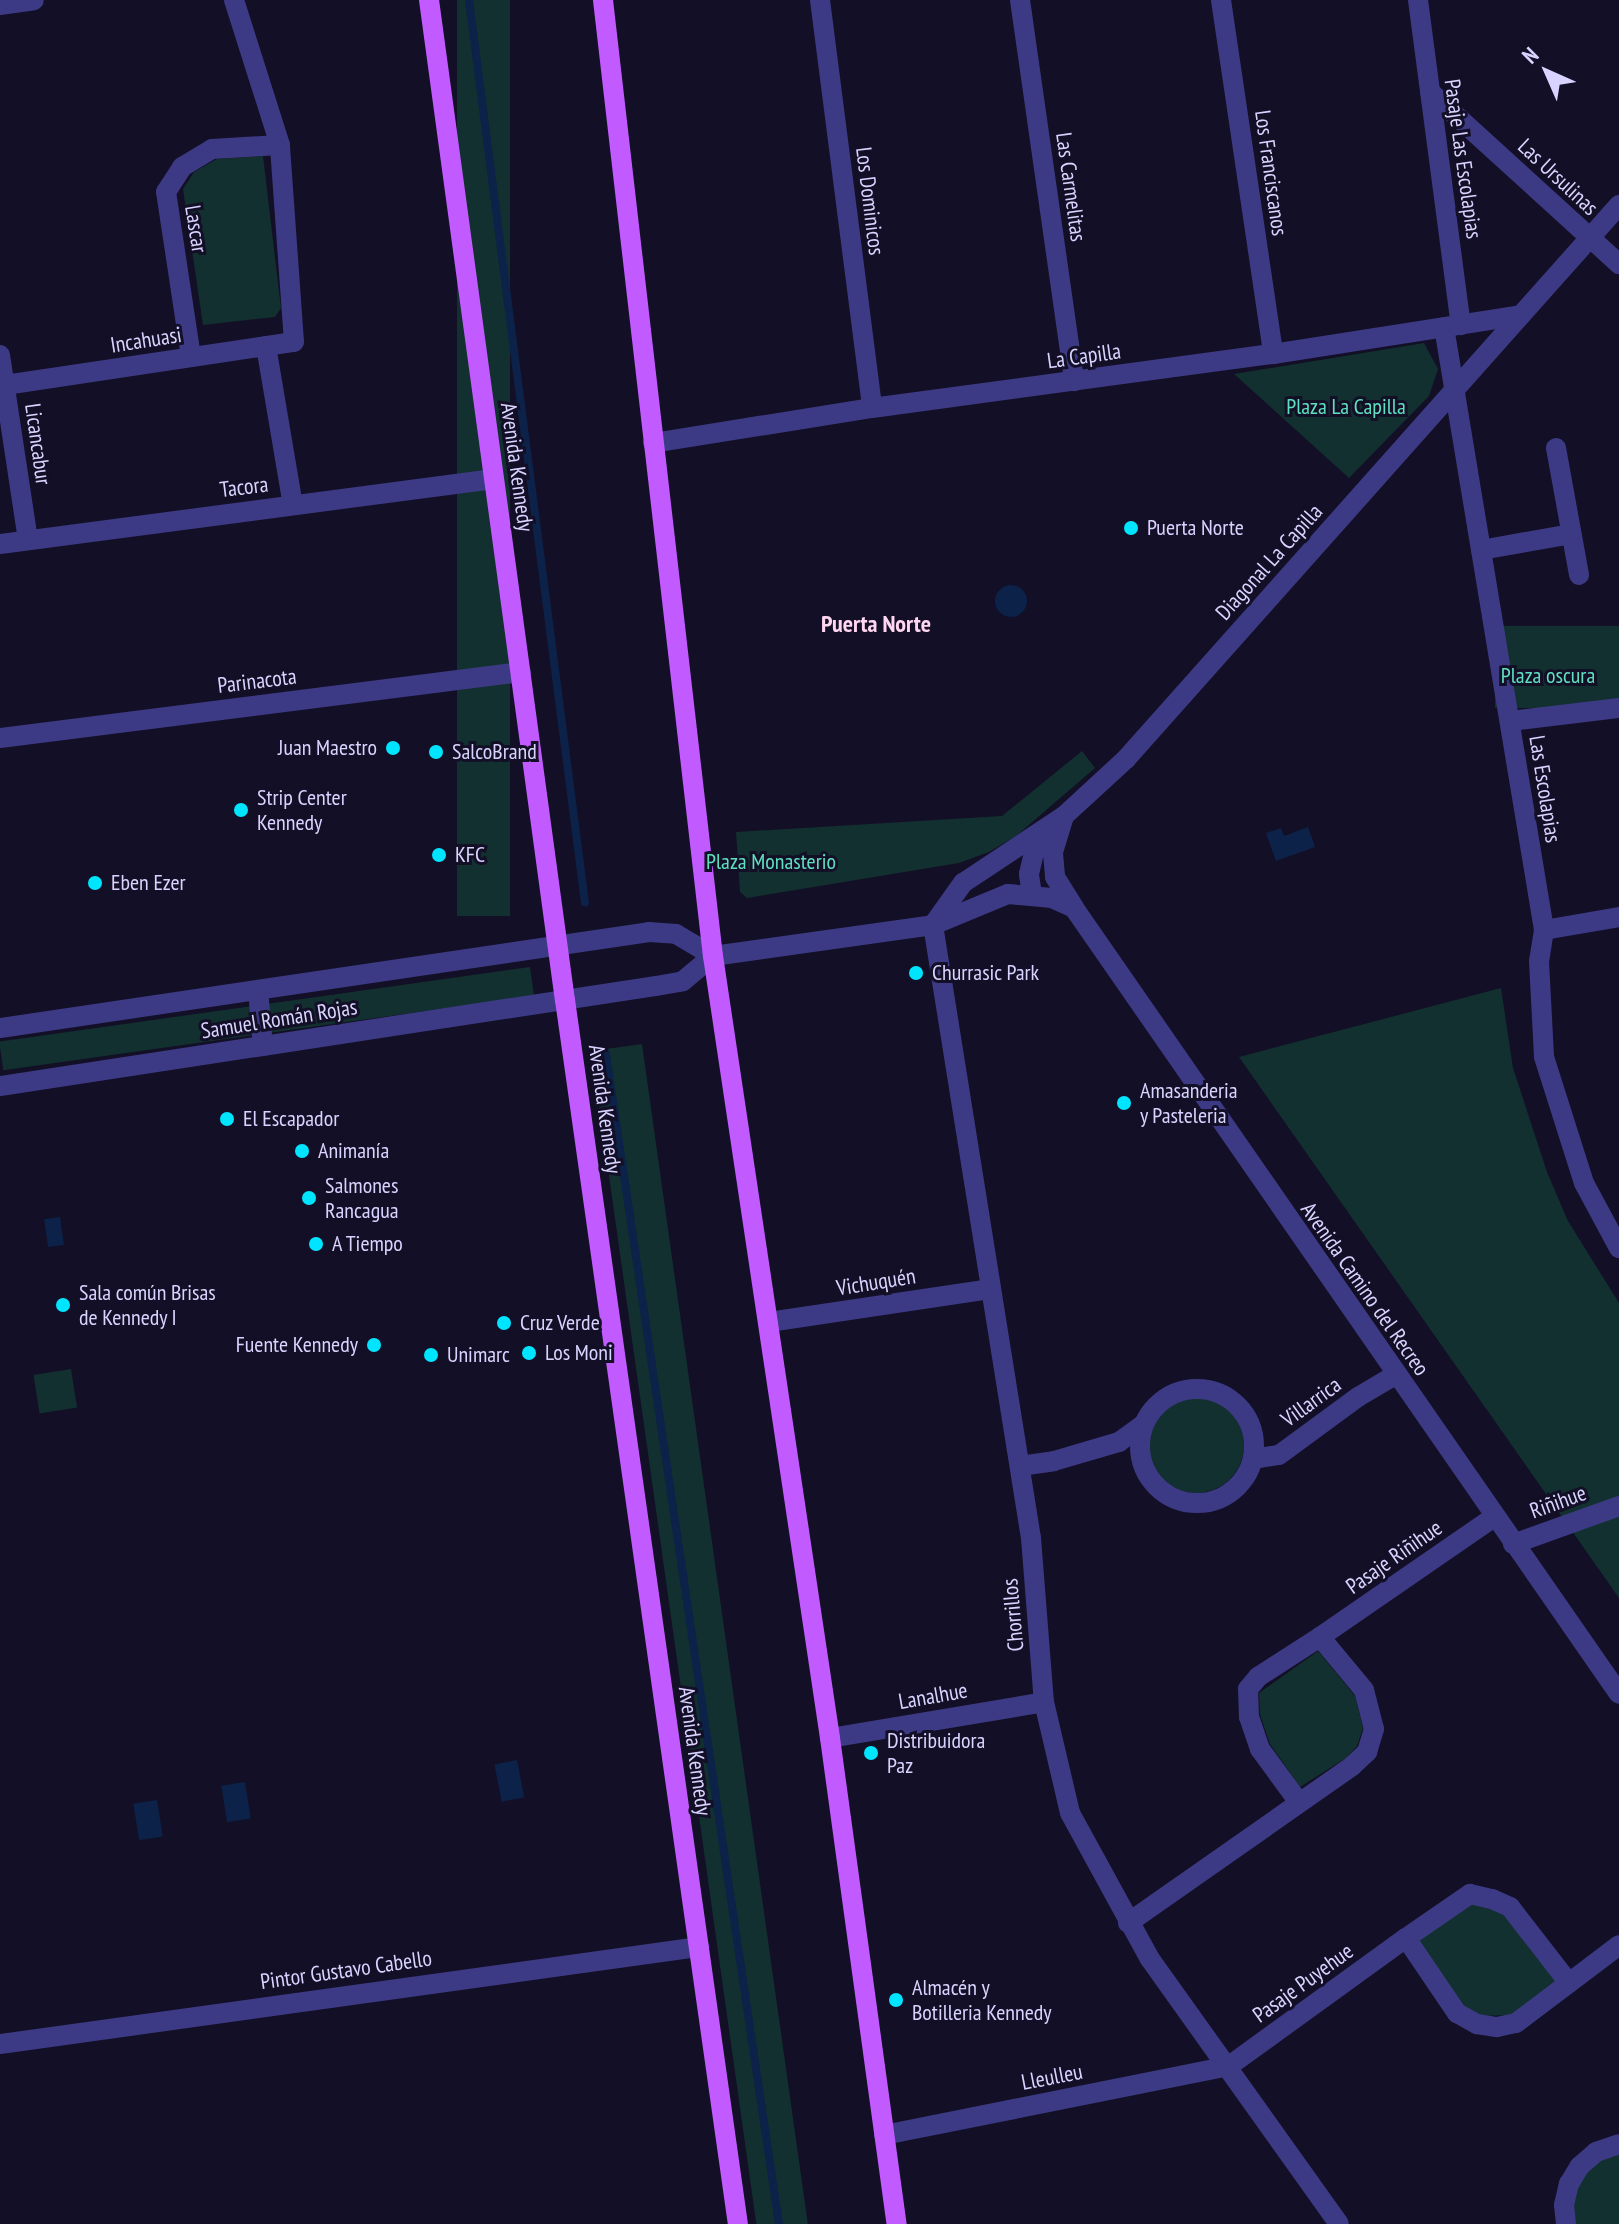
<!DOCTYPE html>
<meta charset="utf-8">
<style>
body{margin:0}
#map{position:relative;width:1619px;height:2224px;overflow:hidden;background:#130f26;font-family:"PT Sans Narrow",sans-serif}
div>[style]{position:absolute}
.green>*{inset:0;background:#12302f;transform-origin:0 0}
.round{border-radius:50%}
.water>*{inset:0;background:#0c2248;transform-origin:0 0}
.stream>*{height:8px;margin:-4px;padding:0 4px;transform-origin:4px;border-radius:4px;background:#0c2248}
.minor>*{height:20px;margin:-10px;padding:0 10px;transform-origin:10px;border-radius:10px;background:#3d3a85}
.minor>.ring{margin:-10px;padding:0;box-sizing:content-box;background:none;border:20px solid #3d3a85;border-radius:50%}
.tertiary>*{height:20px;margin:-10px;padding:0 10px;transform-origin:10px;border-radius:10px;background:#3d3a85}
.primary>*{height:20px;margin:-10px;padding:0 10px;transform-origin:10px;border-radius:10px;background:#c25bff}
.dots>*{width:22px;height:22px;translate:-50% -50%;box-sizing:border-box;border:4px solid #130f26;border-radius:50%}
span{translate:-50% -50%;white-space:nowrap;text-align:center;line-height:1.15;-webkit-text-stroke:6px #130f26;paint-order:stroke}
.street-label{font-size:22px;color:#d9d4ff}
.park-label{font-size:22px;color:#5fe0c0}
.poi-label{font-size:22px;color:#d9d4ff}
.left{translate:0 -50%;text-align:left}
.right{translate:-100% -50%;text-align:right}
.neighbourhood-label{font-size:24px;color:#ffd6f0;font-weight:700}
.north{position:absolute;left:1507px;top:32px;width:80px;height:80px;-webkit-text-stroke:6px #130f26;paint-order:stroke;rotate:315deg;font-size:22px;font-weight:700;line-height:32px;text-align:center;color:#d9d4ff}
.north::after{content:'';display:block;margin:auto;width:28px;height:36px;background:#d9d4ff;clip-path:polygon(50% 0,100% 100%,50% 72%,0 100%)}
</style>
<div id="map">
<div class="green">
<i style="left:457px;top:0;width:53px;height:916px"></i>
<i style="clip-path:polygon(263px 156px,281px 308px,275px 317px,203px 325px,183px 189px,194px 172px,217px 159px)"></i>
<i style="clip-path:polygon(1424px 343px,1438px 369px,1429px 396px,1349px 478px,1234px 374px)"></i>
<i style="left:1619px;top:626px;width:82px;height:124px;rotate:90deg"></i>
<i style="clip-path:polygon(1082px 751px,1095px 768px,1016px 836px,989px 852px,959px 863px,747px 898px,740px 892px,736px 832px,1002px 816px)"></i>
<i style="left:530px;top:967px;width:29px;height:536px;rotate:82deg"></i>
<i style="clip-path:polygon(1501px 988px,1513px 1068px,1547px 1172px,1568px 1221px,1619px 1303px,1619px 1598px,1239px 1057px)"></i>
<i style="left:642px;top:1044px;width:1192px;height:51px;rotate:82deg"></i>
<i style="left:71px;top:1369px;width:39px;height:38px;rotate:81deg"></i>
<i class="round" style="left:1148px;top:1397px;width:96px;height:96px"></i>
<i style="clip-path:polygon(1318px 1651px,1355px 1696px,1363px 1728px,1357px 1746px,1346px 1758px,1300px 1787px,1270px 1744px,1260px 1715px,1259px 1693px)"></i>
<i style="clip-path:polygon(1472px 1903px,1505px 1914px,1557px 1981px,1513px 2015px,1480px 2016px,1463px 2007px,1418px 1940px)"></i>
<i style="clip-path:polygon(1619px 2151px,1619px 2224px,1572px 2224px,1575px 2187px,1585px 2171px,1600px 2158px)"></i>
</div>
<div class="water">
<i class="round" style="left:995px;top:585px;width:32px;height:32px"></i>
<i style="clip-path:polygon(1308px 827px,1315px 847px,1276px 861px,1266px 833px,1281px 828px,1284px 836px)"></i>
<i style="left:60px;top:1217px;width:28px;height:16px;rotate:82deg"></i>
<i style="left:517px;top:1760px;width:38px;height:23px;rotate:79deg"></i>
<i style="left:245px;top:1782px;width:37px;height:24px;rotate:81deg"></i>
<i style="left:157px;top:1800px;width:37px;height:24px;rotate:81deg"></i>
</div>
<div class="stream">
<i style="left:469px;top:0;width:910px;rotate:82.68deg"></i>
<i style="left:606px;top:1054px;width:1183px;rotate:81.59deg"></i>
</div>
<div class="minor">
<i style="left:820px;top:0;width:411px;rotate:82.7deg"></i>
<i style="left:1020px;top:0;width:385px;rotate:81.9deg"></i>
<i style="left:1221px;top:0;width:358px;rotate:81.6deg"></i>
<i style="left:1418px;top:0;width:328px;rotate:82.5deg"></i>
<i style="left:0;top:5px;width:34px;rotate:-8deg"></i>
<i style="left:1430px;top:92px;width:256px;rotate:42.3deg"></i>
<i style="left:1444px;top:327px;width:611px;rotate:80.58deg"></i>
<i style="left:1544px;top:930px;width:31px;rotate:99deg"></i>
<i style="left:1539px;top:961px;width:96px;rotate:87deg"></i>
<i style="left:1544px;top:1057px;width:132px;rotate:72.4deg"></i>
<i style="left:1584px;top:1183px;width:74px;rotate:61.7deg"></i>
<i style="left:266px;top:346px;width:161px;rotate:80.4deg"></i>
<i style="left:0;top:355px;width:187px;rotate:81.4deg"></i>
<i style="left:191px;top:357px;width:167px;rotate:-98.6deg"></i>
<i style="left:166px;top:192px;width:30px;rotate:-57deg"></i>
<i style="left:182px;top:167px;width:35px;rotate:-31deg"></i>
<i style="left:212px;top:149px;width:68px;rotate:-3.4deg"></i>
<i style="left:5px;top:385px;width:292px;rotate:-8.5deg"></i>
<i style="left:294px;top:342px;width:197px;rotate:-94.1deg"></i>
<i style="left:280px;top:145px;width:152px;rotate:-107.6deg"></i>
<i style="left:653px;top:443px;width:222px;rotate:-9.1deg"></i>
<i style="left:872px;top:408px;width:405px;rotate:-7.7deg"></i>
<i style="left:1273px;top:354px;width:251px;rotate:-8.9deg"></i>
<i style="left:1556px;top:448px;width:129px;rotate:79.7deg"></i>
<i style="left:0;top:544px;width:498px;rotate:-7.5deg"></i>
<i style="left:1481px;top:550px;width:91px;rotate:-10.1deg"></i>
<i style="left:1510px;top:721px;width:110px;rotate:-6.8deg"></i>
<i style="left:0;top:738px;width:525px;rotate:-7.22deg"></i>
<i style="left:1544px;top:930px;width:76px;rotate:-9.8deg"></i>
<i style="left:769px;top:1322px;width:223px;rotate:-8.5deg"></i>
<i class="ring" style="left:1140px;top:1389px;width:94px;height:94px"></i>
<i style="left:1253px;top:1459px;width:26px;rotate:-9deg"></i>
<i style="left:1279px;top:1455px;width:98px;rotate:-36.3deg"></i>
<i style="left:1358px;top:1397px;width:43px;rotate:-30.7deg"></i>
<i style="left:1020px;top:1466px;width:34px;rotate:-8deg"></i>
<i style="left:1054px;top:1461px;width:68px;rotate:-16.3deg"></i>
<i style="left:1119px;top:1442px;width:31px;rotate:-36deg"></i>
<i style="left:1513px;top:1544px;width:113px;rotate:-19.7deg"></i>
<i style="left:830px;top:1738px;width:217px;rotate:-9.5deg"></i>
<i style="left:1298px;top:1801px;width:64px;rotate:-126.2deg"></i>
<i style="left:1260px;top:1749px;width:34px;rotate:-109deg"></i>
<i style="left:1249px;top:1717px;width:28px;rotate:-92deg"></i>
<i style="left:1248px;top:1689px;width:16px;rotate:-50deg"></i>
<i style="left:1258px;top:1677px;width:74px;rotate:-32.8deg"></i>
<i style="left:1128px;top:1923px;width:274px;rotate:-35deg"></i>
<i style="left:1352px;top:1766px;width:21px;rotate:-43deg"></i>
<i style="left:1367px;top:1752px;width:24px;rotate:-73deg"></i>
<i style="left:1374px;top:1729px;width:40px;rotate:-104.4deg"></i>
<i style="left:1364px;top:1690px;width:69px;rotate:-129.7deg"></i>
<i style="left:1320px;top:1637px;width:211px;rotate:-34.6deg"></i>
<i style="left:1406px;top:1938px;width:78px;rotate:-34.5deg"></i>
<i style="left:1470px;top:1894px;width:23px;rotate:13deg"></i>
<i style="left:1492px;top:1899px;width:20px;rotate:24deg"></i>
<i style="left:1510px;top:1907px;width:96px;rotate:52.2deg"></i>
<i style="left:884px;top:2135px;width:352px;rotate:-11.3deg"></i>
<i style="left:1229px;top:2066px;width:218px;rotate:-35.9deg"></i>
<i style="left:1406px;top:1938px;width:91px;rotate:55.8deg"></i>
<i style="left:1457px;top:2013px;width:23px;rotate:29deg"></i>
<i style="left:1477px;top:2024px;width:20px;rotate:9deg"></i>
<i style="left:1497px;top:2027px;width:19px;rotate:-12deg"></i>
<i style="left:1516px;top:2023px;width:129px;rotate:-37.1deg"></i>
<i style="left:1566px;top:2224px;width:19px;rotate:-96deg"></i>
<i style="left:1564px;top:2205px;width:22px;rotate:-77deg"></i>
<i style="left:1569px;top:2184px;width:21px;rotate:-59deg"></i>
<i style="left:1580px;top:2166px;width:21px;rotate:-41deg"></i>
<i style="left:1596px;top:2152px;width:24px;rotate:-19deg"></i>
</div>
<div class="tertiary">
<i style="left:1064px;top:816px;width:39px;rotate:107deg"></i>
<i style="left:1053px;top:853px;width:24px;rotate:85deg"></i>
<i style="left:1055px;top:877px;width:36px;rotate:58deg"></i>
<i style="left:1074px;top:908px;width:956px;rotate:55.26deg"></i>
<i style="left:1032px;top:894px;width:20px;rotate:-99deg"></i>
<i style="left:1029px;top:874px;width:22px;rotate:-77deg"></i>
<i style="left:1034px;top:853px;width:28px;rotate:-55deg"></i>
<i style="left:933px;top:925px;width:621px;rotate:80.92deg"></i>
<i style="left:1031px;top:1538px;width:165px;rotate:85.5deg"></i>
<i style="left:1044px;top:1702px;width:114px;rotate:76.8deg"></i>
<i style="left:1070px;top:1813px;width:166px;rotate:61.3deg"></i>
<i style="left:1150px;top:1959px;width:325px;rotate:54.5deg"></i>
<i style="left:933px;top:925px;width:52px;rotate:-54.5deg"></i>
<i style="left:963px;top:883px;width:121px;rotate:-33.6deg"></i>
<i style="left:1064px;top:816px;width:84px;rotate:-42.6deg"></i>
<i style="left:1126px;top:759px;width:742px;rotate:-48.33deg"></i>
<i style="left:258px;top:990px;width:56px;rotate:84.9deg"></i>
<i style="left:0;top:1028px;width:656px;rotate:-8.41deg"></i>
<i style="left:649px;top:932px;width:27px;rotate:4deg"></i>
<i style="left:676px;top:934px;width:43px;rotate:30.7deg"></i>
<i style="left:0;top:1086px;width:664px;rotate:-8.67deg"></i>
<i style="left:656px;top:986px;width:27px;rotate:-10deg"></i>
<i style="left:683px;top:981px;width:39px;rotate:-40deg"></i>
<i style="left:713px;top:956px;width:222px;rotate:-8deg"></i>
<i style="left:933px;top:925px;width:81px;rotate:-22.5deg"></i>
<i style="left:1008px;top:894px;width:44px;rotate:5.2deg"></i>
<i style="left:1052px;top:898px;width:24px;rotate:24deg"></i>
<i style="left:0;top:2044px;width:706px;rotate:-7.9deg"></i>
</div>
<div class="primary">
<i style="left:429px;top:0;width:1009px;rotate:82.26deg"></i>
<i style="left:565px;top:1000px;width:1236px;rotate:81.96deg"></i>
<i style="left:603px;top:0;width:962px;rotate:83.44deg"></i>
<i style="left:713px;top:956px;width:791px;rotate:81.49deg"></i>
<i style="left:830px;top:1738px;width:491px;rotate:82.2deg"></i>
</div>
<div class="dots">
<i style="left:1131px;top:528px;background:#00e5ff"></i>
<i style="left:393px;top:748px;background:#00e5ff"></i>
<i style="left:436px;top:752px;background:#00e5ff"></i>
<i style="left:241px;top:810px;background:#00e5ff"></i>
<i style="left:439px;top:855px;background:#00e5ff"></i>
<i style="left:95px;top:883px;background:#00e5ff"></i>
<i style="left:916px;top:973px;background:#00e5ff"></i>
<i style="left:1124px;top:1103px;background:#00e5ff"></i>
<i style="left:227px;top:1119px;background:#00e5ff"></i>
<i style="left:302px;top:1151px;background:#00e5ff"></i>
<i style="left:309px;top:1198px;background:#00e5ff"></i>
<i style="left:316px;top:1244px;background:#00e5ff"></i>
<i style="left:63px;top:1305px;background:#00e5ff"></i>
<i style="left:504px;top:1323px;background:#00e5ff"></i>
<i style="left:374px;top:1345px;background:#00e5ff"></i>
<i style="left:529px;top:1353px;background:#00e5ff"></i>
<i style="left:431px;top:1355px;background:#00e5ff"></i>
<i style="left:871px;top:1753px;background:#00e5ff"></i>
<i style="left:896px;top:2000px;background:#00e5ff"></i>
</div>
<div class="street-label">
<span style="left:1463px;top:159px;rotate:82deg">Pasaje Las Escolapias</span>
<span style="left:1271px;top:173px;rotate:82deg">Los Franciscanos</span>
<span style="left:1558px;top:177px;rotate:43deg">Las Ursulinas</span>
<span style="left:1071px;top:187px;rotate:82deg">Las Carmelitas</span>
<span style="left:870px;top:201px;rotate:83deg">Los Dominicos</span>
<span style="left:196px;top:229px;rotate:81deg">Lascar</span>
<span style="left:146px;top:340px;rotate:-9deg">Incahuasi</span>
<span style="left:1084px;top:356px;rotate:-8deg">La Capilla</span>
<span style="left:38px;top:444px;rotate:82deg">Licancabur</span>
<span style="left:517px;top:467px;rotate:82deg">Avenida Kennedy</span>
<span style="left:244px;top:487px;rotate:-7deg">Tacora</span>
<span style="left:1269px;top:562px;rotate:-48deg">Diagonal La Capilla</span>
<span style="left:257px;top:681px;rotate:-7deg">Parinacota</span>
<span style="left:1545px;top:789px;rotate:81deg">Las Escolapias</span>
<span style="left:279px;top:1019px;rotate:-9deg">Samuel Román Rojas</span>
<span style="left:605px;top:1109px;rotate:82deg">Avenida Kennedy</span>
<span style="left:876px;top:1282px;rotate:-9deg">Vichuquén</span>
<span style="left:1365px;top:1289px;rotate:55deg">Avenida Camino del Recreo</span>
<span style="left:1311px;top:1402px;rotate:-36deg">Villarrica</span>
<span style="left:1558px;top:1502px;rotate:-20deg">Riñihue</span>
<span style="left:1394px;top:1557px;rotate:-35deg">Pasaje Riñihue</span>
<span style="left:1013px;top:1615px;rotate:-95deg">Chorrillos</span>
<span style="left:933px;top:1696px;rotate:-10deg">Lanalhue</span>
<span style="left:695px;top:1751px;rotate:82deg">Avenida Kennedy</span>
<span style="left:346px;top:1970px;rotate:-8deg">Pintor Gustavo Cabello</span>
<span style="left:1303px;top:1983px;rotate:-36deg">Pasaje Puyehue</span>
<span style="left:1052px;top:2077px;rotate:-11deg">Lleulleu</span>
</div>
<div class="park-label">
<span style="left:1346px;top:407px">Plaza La Capilla</span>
<span style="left:1548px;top:676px">Plaza oscura</span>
<span style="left:771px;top:862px">Plaza Monasterio</span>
</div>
<div class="poi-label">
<span class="left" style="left:1147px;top:528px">Puerta Norte</span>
<span class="right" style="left:377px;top:748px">Juan Maestro</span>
<span class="left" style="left:452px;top:752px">SalcoBrand</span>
<span class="left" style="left:257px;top:810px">Strip Center<br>Kennedy</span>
<span class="left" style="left:455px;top:855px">KFC</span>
<span class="left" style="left:111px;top:883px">Eben Ezer</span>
<span class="left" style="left:932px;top:973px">Churrasic Park</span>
<span class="left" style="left:1140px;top:1103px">Amasanderia<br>y Pasteleria</span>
<span class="left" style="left:243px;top:1119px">El Escapador</span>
<span class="left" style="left:318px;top:1151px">Animanía</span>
<span class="left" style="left:325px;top:1198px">Salmones<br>Rancagua</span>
<span class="left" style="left:332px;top:1244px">A Tiempo</span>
<span class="left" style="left:79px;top:1305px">Sala común Brisas<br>de Kennedy I</span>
<span class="left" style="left:520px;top:1323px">Cruz Verde</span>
<span class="right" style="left:358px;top:1345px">Fuente Kennedy</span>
<span class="left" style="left:545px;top:1353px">Los Moni</span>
<span class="left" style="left:447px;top:1355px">Unimarc</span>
<span class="left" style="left:887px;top:1753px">Distribuidora<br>Paz</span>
<span class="left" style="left:912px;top:2000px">Almacén y<br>Botilleria Kennedy</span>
</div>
<div class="neighbourhood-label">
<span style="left:876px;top:624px">Puerta Norte</span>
</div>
<div class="north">N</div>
</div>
